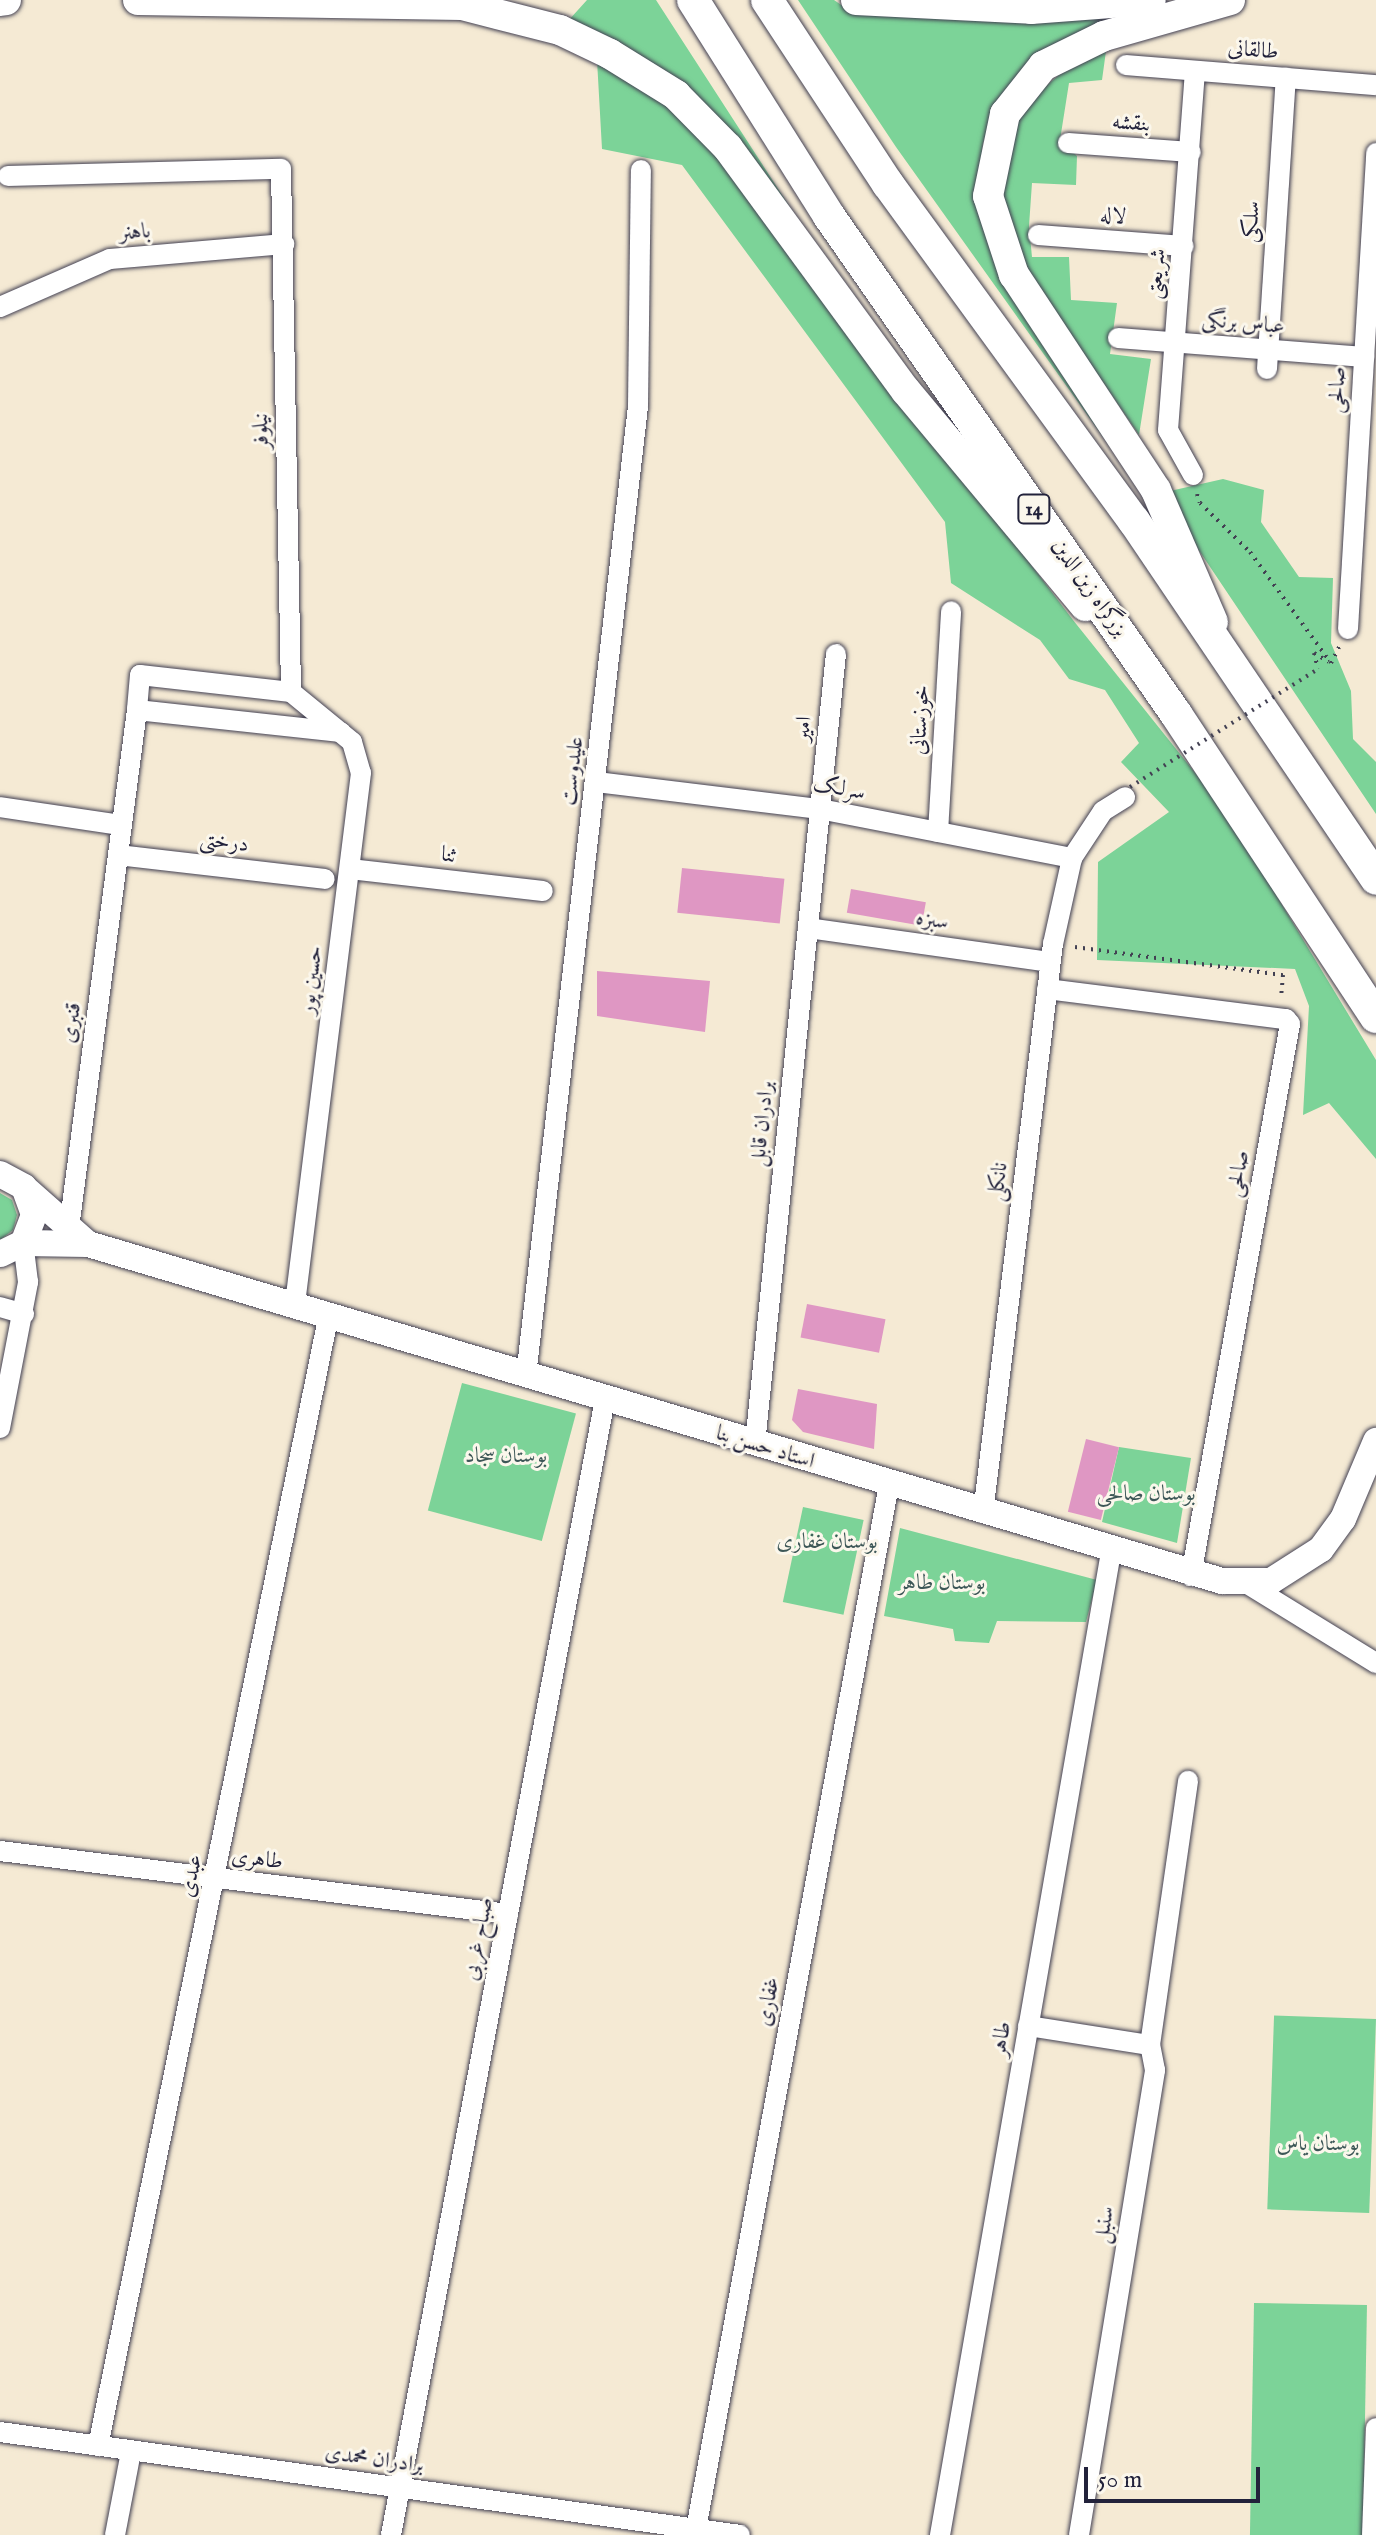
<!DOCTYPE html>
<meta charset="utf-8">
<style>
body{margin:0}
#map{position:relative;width:1376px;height:2535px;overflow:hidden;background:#f5ead4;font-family:"IM FELL English",Amiri,serif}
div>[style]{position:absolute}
.green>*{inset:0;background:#7cd398;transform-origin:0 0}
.building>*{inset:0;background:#df97c3;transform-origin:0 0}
.path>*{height:4px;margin-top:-2px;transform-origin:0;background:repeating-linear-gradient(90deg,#424052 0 2px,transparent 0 8px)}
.roads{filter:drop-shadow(0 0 2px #424052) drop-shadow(0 0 2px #424052)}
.minor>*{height:20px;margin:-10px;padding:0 10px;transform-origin:10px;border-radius:10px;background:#fff}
.secondary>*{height:26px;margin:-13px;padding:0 13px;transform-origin:13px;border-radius:13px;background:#fff}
.primary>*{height:30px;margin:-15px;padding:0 15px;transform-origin:15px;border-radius:15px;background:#fff}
.trunk>*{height:32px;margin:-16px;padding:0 16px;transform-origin:16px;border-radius:16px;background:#fff}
.path-bridge>*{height:4px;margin-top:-2px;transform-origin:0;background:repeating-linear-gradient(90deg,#424052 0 2px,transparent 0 8px)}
span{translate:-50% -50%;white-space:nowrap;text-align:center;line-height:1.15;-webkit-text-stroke:6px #fbf7ec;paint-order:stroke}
.shield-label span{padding:2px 6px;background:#fbf7ec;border:2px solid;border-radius:6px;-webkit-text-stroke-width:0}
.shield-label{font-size:20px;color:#22223b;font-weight:700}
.street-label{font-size:22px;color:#22223b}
.park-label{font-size:22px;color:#3d5757}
.scale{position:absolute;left:1084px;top:2467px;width:176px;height:36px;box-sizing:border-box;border:4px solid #22223b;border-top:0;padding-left:10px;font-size:24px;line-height:28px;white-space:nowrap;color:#22223b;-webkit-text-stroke:6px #fbf7ec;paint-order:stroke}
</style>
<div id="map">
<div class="green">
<i style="clip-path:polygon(587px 0,656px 0,797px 218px,743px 150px,568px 21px)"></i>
<i style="clip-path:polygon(798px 0,834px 0,856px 15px,1161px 5px,1022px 69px,997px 104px,983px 143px,977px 202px,994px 262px,1150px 503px,896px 147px)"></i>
<i style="clip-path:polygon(1106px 51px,1102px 80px,1069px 83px,1060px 140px,1077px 156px,1076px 185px,1032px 183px,1029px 226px,1032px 257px,1069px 257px,1071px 300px,1117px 303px,1110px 354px,1151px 359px,1139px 435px,1023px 265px,1001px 205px,1013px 127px,1031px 99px,1075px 61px)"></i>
<i style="clip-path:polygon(597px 60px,652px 90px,719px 154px,1073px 620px,1224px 809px,1376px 1060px,1376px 1159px,1329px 1103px,1303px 1115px,1309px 1006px,1295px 969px,1097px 960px,1098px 862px,1169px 812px,1121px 762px,1139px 743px,1105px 690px,1069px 679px,1040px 640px,951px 583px,945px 522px,682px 165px,602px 149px)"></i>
<i style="clip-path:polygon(1223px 479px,1264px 490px,1261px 522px,1299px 577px,1333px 578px,1331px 643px,1351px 691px,1353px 739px,1376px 762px,1376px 814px,1198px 549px,1170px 491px)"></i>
<i style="clip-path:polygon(0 1193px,12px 1200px,17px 1215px,13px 1230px,0 1240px)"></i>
<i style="left:462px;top:1383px;width:118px;height:132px;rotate:15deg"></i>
<i style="clip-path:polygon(1119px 1447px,1191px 1458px,1177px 1543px,1102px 1522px)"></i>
<i style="left:803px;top:1507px;width:62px;height:97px;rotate:12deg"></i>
<i style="clip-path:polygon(900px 1528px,1097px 1580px,1086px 1622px,997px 1621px,989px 1643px,955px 1641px,953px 1629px,884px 1616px)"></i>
<i style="left:1376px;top:2019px;width:194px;height:102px;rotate:92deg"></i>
<i style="left:1254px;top:2303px;width:113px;height:232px;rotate:1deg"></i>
</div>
<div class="building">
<i style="left:682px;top:868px;width:103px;height:45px;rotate:6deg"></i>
<i style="left:851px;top:889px;width:76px;height:24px;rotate:10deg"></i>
<i style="clip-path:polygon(597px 971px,710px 981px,705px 1032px,597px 1016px)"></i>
<i style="left:807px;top:1304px;width:80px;height:34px;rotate:11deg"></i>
<i style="clip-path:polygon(798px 1389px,877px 1404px,874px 1449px,803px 1432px,792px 1420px)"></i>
<i style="left:1086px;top:1439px;width:34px;height:75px;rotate:14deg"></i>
</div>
<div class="path">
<i style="left:1197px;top:494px;width:9px;rotate:72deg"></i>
<i style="left:1200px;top:503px;width:70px;rotate:44.4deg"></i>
<i style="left:1250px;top:552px;width:137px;rotate:53.9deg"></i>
<i style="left:1314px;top:653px;width:17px;rotate:31deg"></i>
<i style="left:1314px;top:653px;width:16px;rotate:76deg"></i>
<i style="left:1331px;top:663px;width:18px;rotate:-63deg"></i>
<i style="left:1075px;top:947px;width:210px;rotate:7.7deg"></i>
<i style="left:1283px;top:975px;width:21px;rotate:95deg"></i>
</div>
<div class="roads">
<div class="minor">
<i style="left:1126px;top:65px;width:251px;rotate:4.6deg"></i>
<i style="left:1068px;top:143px;width:123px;rotate:4.2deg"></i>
<i style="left:8px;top:176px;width:273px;rotate:-1.5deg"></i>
<i style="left:281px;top:169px;width:523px;rotate:88.9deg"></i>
<i style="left:1038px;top:235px;width:146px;rotate:4.3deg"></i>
<i style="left:0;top:307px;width:120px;rotate:-23.6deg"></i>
<i style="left:110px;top:259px;width:175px;rotate:-4.9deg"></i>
<i style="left:1118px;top:338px;width:247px;rotate:4.4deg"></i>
<i style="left:1267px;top:369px;width:292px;rotate:-86.3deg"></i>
<i style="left:1193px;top:475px;width:51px;rotate:-119.1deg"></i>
<i style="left:1168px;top:430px;width:360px;rotate:-85.7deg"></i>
<i style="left:1348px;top:629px;width:477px;rotate:-86.6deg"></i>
<i style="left:291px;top:692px;width:79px;rotate:39.3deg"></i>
<i style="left:352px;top:742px;width:32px;rotate:74deg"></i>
<i style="left:361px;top:773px;width:535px;rotate:97.09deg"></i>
<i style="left:291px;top:692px;width:152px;rotate:-173.6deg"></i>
<i style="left:140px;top:675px;width:35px;rotate:95deg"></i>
<i style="left:137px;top:710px;width:205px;rotate:6.2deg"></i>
<i style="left:596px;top:782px;width:226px;rotate:6.9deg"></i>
<i style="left:820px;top:809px;width:257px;rotate:11deg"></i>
<i style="left:0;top:807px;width:122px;rotate:8.5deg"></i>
<i style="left:938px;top:832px;width:221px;rotate:-86.6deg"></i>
<i style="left:118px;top:855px;width:208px;rotate:6.6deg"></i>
<i style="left:350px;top:869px;width:194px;rotate:6.5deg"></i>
<i style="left:808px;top:928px;width:244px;rotate:8deg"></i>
<i style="left:1047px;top:989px;width:241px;rotate:7.2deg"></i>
<i style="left:1286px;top:1019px;width:6px;rotate:51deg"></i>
<i style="left:1290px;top:1024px;width:561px;rotate:100.17deg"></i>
<i style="left:69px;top:1228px;width:522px;rotate:-82.52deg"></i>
<i style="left:0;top:1307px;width:25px;rotate:16deg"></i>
<i style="left:526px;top:1376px;width:976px;rotate:-83.41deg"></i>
<i style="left:638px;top:406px;width:236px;rotate:-89.3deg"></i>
<i style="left:0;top:1428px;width:149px;rotate:-79.1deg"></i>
<i style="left:28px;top:1282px;width:39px;rotate:-97deg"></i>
<i style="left:755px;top:1444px;width:794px;rotate:-84.15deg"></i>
<i style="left:983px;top:1513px;width:573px;rotate:-82.99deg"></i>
<i style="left:1053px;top:944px;width:88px;rotate:-77.5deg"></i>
<i style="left:1072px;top:858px;width:56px;rotate:-56.6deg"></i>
<i style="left:1103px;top:811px;width:26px;rotate:-32deg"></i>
<i style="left:1246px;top:1583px;width:153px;rotate:31.6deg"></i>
<i style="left:0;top:1851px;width:512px;rotate:7.07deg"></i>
<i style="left:1028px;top:2026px;width:123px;rotate:8.9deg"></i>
<i style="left:0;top:2432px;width:747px;rotate:7.92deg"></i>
<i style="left:98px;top:2446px;width:1155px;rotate:-78.47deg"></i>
<i style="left:696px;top:2529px;width:1062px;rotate:-79.53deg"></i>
<i style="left:115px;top:2535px;width:85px;rotate:-79.1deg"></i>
<i style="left:391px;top:2535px;width:1156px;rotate:-79.33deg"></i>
<i style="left:940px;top:2535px;width:998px;rotate:-80.13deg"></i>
<i style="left:1079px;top:2535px;width:471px;rotate:-80.7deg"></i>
<i style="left:1155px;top:2070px;width:25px;rotate:-101deg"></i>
<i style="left:1150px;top:2045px;width:267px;rotate:-81.8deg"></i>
<i style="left:1372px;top:2535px;width:107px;rotate:-87.9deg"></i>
</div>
<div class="secondary">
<i style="left:0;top:1174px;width:27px;rotate:28deg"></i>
<i style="left:24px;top:1187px;width:30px;rotate:70deg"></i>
<i style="left:34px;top:1215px;width:30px;rotate:111deg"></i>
<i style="left:23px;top:1243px;width:25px;rotate:154deg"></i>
<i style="left:28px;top:1191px;width:80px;rotate:41.5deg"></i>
<i style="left:23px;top:1243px;width:65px;rotate:0.9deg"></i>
<i style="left:88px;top:1244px;width:1183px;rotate:16.55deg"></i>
<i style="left:1222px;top:1581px;width:49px"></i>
<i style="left:1271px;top:1581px;width:59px;rotate:-32.6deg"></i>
<i style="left:1321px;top:1549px;width:37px;rotate:-54deg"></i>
<i style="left:1343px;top:1519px;width:85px;rotate:-67.1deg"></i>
</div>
<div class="primary">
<i style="left:138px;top:0;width:324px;rotate:0.9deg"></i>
<i style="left:462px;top:5px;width:101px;rotate:14.3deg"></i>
<i style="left:560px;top:30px;width:55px;rotate:25.6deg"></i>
<i style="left:610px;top:54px;width:78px;rotate:31.8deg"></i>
<i style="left:676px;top:95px;width:74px;rotate:45.5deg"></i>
<i style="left:728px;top:148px;width:301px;rotate:53.8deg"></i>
<i style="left:906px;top:391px;width:280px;rotate:50.2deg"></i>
<i style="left:856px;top:0;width:175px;rotate:2.9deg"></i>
<i style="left:1031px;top:9px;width:120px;rotate:-4.3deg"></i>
<i style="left:0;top:1px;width:6px;rotate:-9deg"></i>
<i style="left:1213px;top:622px;width:144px;rotate:-113.4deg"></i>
<i style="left:1156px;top:490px;width:258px;rotate:-123.4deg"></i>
<i style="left:1014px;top:275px;width:83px;rotate:-108.2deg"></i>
<i style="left:988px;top:196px;width:84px;rotate:-78.3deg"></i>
<i style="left:1005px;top:114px;width:61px;rotate:-51.6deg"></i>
<i style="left:1043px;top:66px;width:68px;rotate:-26.2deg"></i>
<i style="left:1104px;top:36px;width:131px;rotate:-15.9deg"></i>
</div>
<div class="trunk">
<i style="left:693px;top:0;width:255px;rotate:57.8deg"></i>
<i style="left:829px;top:216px;width:607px;rotate:55.13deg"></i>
<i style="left:1176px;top:714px;width:363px;rotate:56.6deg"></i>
<i style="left:767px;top:0;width:220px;rotate:56.7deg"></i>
<i style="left:888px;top:184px;width:417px;rotate:53.9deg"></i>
<i style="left:1134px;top:521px;width:432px;rotate:55.9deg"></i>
</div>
</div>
<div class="path-bridge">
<i style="left:1130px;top:787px;width:222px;rotate:-32.1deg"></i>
</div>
<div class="shield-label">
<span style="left:1034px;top:509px">14</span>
</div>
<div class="street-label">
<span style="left:1253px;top:51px;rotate:5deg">طالقانی</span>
<span style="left:1131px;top:124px;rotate:4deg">بنقشه</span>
<span style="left:1113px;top:217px;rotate:4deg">لاله</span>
<span style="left:1252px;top:222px;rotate:-86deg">سلکی</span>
<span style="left:135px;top:233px;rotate:-5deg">باهنر</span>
<span style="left:1157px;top:274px;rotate:-85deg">شریعتی</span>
<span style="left:1243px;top:324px;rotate:5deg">عباس برنگی</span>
<span style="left:1338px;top:390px;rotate:-87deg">صالحی</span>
<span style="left:262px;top:431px;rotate:-91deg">نیلوفر</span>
<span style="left:1089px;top:588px;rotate:55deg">بزرگراه زین الدین</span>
<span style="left:921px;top:720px;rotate:-87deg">خوزستانی</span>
<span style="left:804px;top:729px;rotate:-84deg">امیر</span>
<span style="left:573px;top:771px;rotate:-83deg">علیدوست</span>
<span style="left:839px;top:789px;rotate:10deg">سرلک</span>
<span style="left:224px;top:843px;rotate:7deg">درختی</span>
<span style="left:449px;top:856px;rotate:7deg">ثنا</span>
<span style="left:932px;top:921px;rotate:8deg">سبزه</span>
<span style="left:312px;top:980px;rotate:-83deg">حسین پور</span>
<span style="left:72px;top:1023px;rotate:-82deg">قنبری</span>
<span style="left:763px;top:1124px;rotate:-84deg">برادران قابل</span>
<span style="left:1239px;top:1174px;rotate:-80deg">صالحی</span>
<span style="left:999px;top:1182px;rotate:-83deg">نانکلی</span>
<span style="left:765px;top:1448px;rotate:17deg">استاد حسن بنا</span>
<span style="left:257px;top:1860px;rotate:7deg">طاهری</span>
<span style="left:192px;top:1876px;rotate:-78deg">عبدی</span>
<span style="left:479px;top:1939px;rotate:-79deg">صباح غربی</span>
<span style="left:769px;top:2002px;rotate:-80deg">غفاری</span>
<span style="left:1002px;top:2039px;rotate:-80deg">طاهر</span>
<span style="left:1105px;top:2225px;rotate:-81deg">سنبل</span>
<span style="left:374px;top:2460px;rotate:8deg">برادران محمدی</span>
</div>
<div class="park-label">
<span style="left:506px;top:1457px">بوستان سجاد</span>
<span style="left:1146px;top:1495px">بوستان صالحی</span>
<span style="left:827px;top:1543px">بوستان غفاری</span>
<span style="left:942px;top:1584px">بوستان طاهر</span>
<span style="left:1318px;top:2145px">بوستان یاس</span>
</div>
<div class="scale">50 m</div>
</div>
